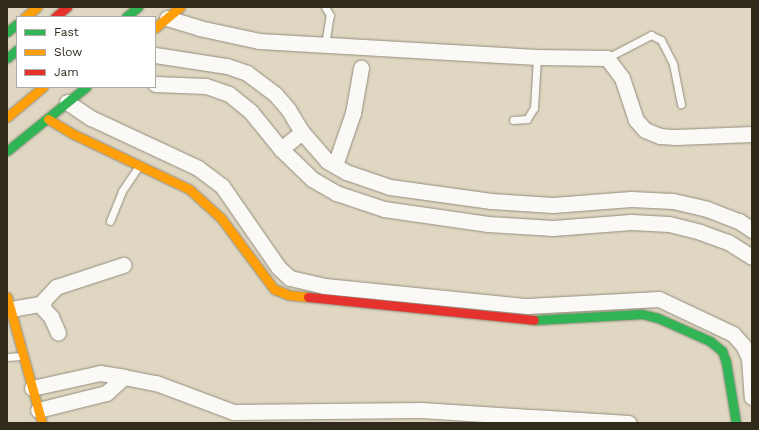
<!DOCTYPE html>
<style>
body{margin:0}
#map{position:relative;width:759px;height:430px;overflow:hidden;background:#dfd7c2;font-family:"Work Sans",sans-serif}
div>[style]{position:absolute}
.roads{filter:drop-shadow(0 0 1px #938d7d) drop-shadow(0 0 1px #938d7d)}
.lane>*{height:7px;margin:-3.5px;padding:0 3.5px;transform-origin:3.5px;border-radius:3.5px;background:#faf9f6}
.street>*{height:15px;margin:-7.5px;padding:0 7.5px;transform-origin:7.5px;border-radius:7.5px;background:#faf9f6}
.fast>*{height:9px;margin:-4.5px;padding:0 4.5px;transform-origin:4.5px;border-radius:4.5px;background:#30b455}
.slow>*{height:9px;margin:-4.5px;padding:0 4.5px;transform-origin:4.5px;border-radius:4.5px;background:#ff9f0a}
.jam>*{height:9px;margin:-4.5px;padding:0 4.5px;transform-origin:4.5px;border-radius:4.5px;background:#e5322d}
span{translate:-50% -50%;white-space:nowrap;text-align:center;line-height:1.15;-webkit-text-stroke:3.5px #fff;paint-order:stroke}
.frame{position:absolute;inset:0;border:8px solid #302a1b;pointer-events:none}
.legend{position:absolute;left:16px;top:16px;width:140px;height:72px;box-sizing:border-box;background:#fff;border:1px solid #acaaa4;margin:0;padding:5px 7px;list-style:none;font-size:12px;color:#302a1b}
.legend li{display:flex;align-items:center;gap:8px;height:20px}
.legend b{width:20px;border:1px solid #acaaa4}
</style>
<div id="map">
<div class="roads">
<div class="lane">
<i style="left:325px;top:45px;width:30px;rotate:-81deg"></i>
<i style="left:330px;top:15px;width:9px;rotate:-122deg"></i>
<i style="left:607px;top:58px;width:50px;rotate:-27.6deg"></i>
<i style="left:651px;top:35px;width:11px;rotate:27deg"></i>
<i style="left:661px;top:40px;width:27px;rotate:63deg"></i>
<i style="left:673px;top:64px;width:41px;rotate:78.7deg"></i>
<i style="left:513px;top:120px;width:14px;rotate:-4deg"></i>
<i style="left:527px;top:119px;width:13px;rotate:-58deg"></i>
<i style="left:534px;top:108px;width:51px;rotate:-86.6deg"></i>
<i style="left:110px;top:221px;width:32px;rotate:-68deg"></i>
<i style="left:122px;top:191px;width:29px;rotate:-56deg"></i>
<i style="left:7px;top:357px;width:15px;rotate:-4deg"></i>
</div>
<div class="street">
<i style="left:167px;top:18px;width:34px;rotate:17deg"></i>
<i style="left:199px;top:28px;width:61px;rotate:12.2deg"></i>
<i style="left:259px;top:41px;width:278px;rotate:3.3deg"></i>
<i style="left:537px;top:57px;width:70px;rotate:0.8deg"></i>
<i style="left:607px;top:58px;width:25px;rotate:53deg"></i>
<i style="left:622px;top:78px;width:44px;rotate:71.6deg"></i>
<i style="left:636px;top:120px;width:13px;rotate:48deg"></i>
<i style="left:645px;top:130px;width:16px;rotate:22deg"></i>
<i style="left:660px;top:136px;width:16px;rotate:4deg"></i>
<i style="left:676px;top:137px;width:76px;rotate:-2.3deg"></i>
<i style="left:155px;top:55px;width:73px;rotate:8.7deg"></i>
<i style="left:227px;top:66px;width:21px;rotate:19deg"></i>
<i style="left:247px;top:73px;width:35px;rotate:37deg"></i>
<i style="left:275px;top:94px;width:20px;rotate:49deg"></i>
<i style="left:288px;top:109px;width:27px;rotate:59deg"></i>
<i style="left:302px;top:132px;width:38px;rotate:49deg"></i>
<i style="left:327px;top:161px;width:22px;rotate:30deg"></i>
<i style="left:346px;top:172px;width:46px;rotate:18.8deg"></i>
<i style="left:390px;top:187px;width:102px;rotate:7.9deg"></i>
<i style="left:491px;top:201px;width:62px;rotate:3.7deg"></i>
<i style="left:553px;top:205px;width:78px;rotate:-4.4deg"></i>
<i style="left:631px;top:199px;width:42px;rotate:2.7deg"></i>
<i style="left:673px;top:201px;width:35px;rotate:13deg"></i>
<i style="left:707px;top:209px;width:34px;rotate:21deg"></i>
<i style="left:739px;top:221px;width:16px;rotate:35deg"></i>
<i style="left:155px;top:84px;width:51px;rotate:2.2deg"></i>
<i style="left:206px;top:86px;width:24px;rotate:19deg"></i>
<i style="left:229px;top:94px;width:28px;rotate:39deg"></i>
<i style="left:251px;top:112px;width:48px;rotate:51deg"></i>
<i style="left:281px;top:149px;width:43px;rotate:44.1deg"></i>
<i style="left:312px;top:179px;width:28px;rotate:30deg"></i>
<i style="left:336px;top:193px;width:51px;rotate:18.4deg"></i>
<i style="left:384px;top:209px;width:105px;rotate:8.2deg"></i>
<i style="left:488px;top:224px;width:65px;rotate:3.5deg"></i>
<i style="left:553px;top:228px;width:78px;rotate:-4.4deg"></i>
<i style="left:631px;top:222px;width:38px;rotate:3deg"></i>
<i style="left:669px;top:224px;width:32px;rotate:14deg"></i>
<i style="left:700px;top:232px;width:30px;rotate:20deg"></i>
<i style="left:728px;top:242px;width:28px;rotate:32deg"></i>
<i style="left:67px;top:102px;width:29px;rotate:34deg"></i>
<i style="left:91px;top:118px;width:118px;rotate:25deg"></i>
<i style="left:198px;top:168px;width:30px;rotate:37deg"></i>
<i style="left:222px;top:186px;width:98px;rotate:55.3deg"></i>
<i style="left:278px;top:267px;width:16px;rotate:43deg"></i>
<i style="left:290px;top:278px;width:36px;rotate:13deg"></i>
<i style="left:325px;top:286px;width:203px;rotate:5.7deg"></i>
<i style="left:527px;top:306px;width:132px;rotate:-3deg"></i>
<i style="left:659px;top:299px;width:82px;rotate:25.3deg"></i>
<i style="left:733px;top:334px;width:15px;rotate:48deg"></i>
<i style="left:743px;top:345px;width:14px;rotate:65deg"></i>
<i style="left:749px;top:358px;width:39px;rotate:86deg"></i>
<i style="left:281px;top:149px;width:27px;rotate:-39deg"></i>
<i style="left:335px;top:165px;width:55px;rotate:-70.9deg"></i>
<i style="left:353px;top:113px;width:46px;rotate:-79.9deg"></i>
<i style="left:43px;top:307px;width:7px;rotate:-82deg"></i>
<i style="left:44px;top:300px;width:18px;rotate:-47deg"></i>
<i style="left:56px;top:287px;width:71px;rotate:-18.2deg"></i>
<i style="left:11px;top:309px;width:28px;rotate:-10deg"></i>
<i style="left:39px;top:304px;width:18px;rotate:47deg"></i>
<i style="left:51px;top:317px;width:17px;rotate:66deg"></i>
<i style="left:124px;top:377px;width:33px;rotate:11deg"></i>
<i style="left:156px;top:383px;width:82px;rotate:20.6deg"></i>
<i style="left:233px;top:412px;width:188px;rotate:-0.6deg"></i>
<i style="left:421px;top:410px;width:208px;rotate:3.6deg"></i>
<i style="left:32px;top:388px;width:70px;rotate:-12.4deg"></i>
<i style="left:100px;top:373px;width:24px;rotate:9deg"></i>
<i style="left:124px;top:377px;width:24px;rotate:138deg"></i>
<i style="left:106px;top:393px;width:70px;rotate:166deg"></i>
</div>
<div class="fast">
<i style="left:126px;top:17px;width:16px;rotate:-40deg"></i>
<i style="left:7px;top:32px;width:13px;rotate:-39deg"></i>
<i style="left:7px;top:58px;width:13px;rotate:-39deg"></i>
<i style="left:7px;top:151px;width:102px;rotate:-39deg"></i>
<i style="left:534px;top:320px;width:108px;rotate:-3.2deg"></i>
<i style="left:642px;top:314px;width:16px;rotate:14deg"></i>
<i style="left:658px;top:318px;width:57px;rotate:23.9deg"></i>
<i style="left:710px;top:341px;width:16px;rotate:40deg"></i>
<i style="left:722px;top:351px;width:12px;rotate:70deg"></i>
<i style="left:726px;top:362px;width:62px;rotate:80.7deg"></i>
</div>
<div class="slow">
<i style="left:25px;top:17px;width:16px;rotate:-40deg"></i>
<i style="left:155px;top:28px;width:33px;rotate:-40deg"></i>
<i style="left:7px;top:117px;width:47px;rotate:-39.8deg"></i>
<i style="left:48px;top:119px;width:27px;rotate:31deg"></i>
<i style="left:71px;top:133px;width:131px;rotate:25.4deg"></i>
<i style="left:189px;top:189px;width:43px;rotate:42.2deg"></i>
<i style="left:221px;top:218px;width:89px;rotate:53.3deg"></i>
<i style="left:274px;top:289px;width:16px;rotate:22deg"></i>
<i style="left:289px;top:295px;width:19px;rotate:6deg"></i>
<i style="left:7px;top:297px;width:131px;rotate:74.5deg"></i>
</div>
<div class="jam">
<i style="left:55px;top:17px;width:16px;rotate:-40deg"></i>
<i style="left:308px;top:297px;width:227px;rotate:5.8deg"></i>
</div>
</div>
<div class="frame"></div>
<ul class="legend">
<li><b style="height:5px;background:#30b455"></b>Fast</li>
<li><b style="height:5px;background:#ff9f0a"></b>Slow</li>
<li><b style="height:5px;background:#e5322d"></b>Jam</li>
</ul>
</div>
